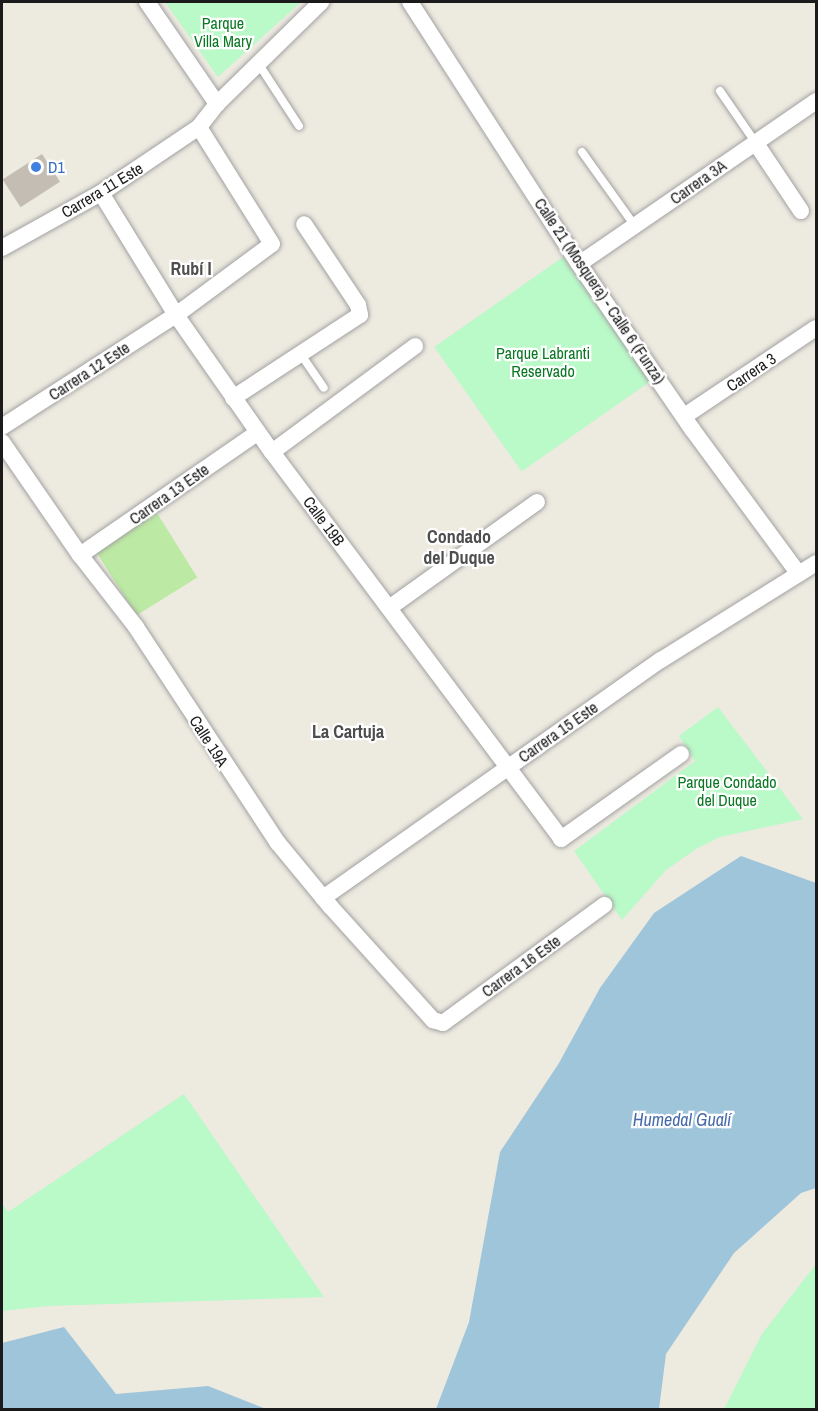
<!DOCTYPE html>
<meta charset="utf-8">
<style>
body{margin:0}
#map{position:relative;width:818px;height:1411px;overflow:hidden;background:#edeae0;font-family:"Archivo Narrow",sans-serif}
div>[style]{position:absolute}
.grass>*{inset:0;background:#bce9a4;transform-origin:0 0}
.park>*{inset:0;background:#baf9c8;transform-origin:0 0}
.water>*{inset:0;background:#9fc5db}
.building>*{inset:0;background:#c4bdb3;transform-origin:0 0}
.roads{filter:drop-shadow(0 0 2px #a2a2a2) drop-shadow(0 0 2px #a2a2a2)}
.service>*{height:8px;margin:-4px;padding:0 4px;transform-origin:4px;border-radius:4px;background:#fff}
.minor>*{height:16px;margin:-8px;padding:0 8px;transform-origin:8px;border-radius:8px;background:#fff}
.dots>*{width:16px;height:16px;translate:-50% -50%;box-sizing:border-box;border:3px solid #fff;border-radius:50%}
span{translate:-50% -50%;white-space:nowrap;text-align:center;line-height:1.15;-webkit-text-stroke:4.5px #fff;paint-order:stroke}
.park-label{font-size:16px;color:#0a7723}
.shop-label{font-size:16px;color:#366cbe}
.left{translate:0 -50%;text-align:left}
.street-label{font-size:16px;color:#1b1b1b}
.neighbourhood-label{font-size:18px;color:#4e4e4e;font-weight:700}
.water-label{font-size:18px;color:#476baa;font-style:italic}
.frame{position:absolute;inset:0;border:3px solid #1b1b1b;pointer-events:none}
</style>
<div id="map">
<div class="grass">
<i style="left:157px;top:513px;width:76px;height:72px;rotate:58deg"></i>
</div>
<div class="park">
<i style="clip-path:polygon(165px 2px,301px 2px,218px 77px)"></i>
<i style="left:563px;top:257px;width:152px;height:157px;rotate:55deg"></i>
<i style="clip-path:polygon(718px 707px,803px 819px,720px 837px,696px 849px,666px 870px,622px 920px,574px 851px,695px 761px,679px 736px)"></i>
<i style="clip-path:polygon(184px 1094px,324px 1297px,48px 1306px,2px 1311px,2px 1203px,8px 1212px)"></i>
<i style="clip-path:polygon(816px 1264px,816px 1409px,724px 1409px,762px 1334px)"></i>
</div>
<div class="water">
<i style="clip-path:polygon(741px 856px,816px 883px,816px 1188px,801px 1193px,734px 1253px,666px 1354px,659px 1409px,436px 1409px,469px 1322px,500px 1152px,559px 1063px,600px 988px,654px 913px)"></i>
<i style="clip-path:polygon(64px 1327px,116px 1394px,208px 1386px,266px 1409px,2px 1409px,2px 1343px)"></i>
</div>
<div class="building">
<i style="left:42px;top:154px;width:33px;height:47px;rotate:57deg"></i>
</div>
<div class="roads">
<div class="service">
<i style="left:258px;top:63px;width:75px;rotate:56.9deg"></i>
<i style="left:720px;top:91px;width:62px;rotate:55.5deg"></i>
<i style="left:582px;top:152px;width:91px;rotate:54.4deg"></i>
<i style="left:300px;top:353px;width:42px;rotate:55.6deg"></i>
</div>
<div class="minor">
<i style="left:147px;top:2px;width:124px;rotate:55.5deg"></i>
<i style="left:410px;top:2px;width:312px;rotate:57.2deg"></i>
<i style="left:579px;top:264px;width:200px;rotate:55.6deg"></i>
<i style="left:692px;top:429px;width:180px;rotate:53.6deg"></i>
<i style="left:755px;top:142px;width:83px;rotate:56.3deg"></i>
<i style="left:101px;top:193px;width:143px;rotate:58.4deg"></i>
<i style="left:176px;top:315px;width:167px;rotate:55deg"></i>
<i style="left:272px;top:452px;width:483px;rotate:53.2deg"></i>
<i style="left:561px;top:839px;width:147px;rotate:-35.3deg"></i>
<i style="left:2px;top:248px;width:113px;rotate:-29.1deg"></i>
<i style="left:101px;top:193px;width:118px;rotate:-34deg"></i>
<i style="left:199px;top:127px;width:29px;rotate:-52deg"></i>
<i style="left:217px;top:104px;width:146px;rotate:-44.4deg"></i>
<i style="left:579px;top:264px;width:288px;rotate:-34.5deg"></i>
<i style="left:233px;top:398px;width:152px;rotate:-33.2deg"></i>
<i style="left:360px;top:315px;width:10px;rotate:-101deg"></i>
<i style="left:358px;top:305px;width:97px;rotate:-123.7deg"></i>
<i style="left:686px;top:415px;width:156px;rotate:-33.8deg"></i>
<i style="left:2px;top:427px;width:207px;rotate:-32.8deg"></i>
<i style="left:176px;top:315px;width:119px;rotate:-36.5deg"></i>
<i style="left:272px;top:244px;width:138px;rotate:-122deg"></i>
<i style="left:2px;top:442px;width:137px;rotate:55.4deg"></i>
<i style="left:80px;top:555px;width:91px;rotate:52.1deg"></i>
<i style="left:136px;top:627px;width:258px;rotate:56.7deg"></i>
<i style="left:278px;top:843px;width:82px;rotate:50.5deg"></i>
<i style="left:330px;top:906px;width:154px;rotate:47.9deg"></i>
<i style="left:433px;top:1020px;width:10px;rotate:17deg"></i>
<i style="left:443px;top:1023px;width:200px;rotate:-36.2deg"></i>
<i style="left:272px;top:452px;width:178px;rotate:-36.5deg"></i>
<i style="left:80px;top:555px;width:216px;rotate:-34.6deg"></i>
<i style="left:389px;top:608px;width:182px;rotate:-35.6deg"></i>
<i style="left:323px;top:898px;width:413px;rotate:-35.2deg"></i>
<i style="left:661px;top:660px;width:183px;rotate:-32deg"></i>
</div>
</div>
<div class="dots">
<i style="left:36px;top:167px;background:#3f7fe0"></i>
</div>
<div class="park-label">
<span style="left:223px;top:32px">Parque<br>Villa Mary</span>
<span style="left:543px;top:362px">Parque Labranti<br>Reservado</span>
<span style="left:727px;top:791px">Parque Condado<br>del Duque</span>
</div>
<div class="shop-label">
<span class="left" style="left:48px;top:167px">D1</span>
</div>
<div class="street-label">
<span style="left:698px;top:182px;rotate:-35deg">Carrera 3A</span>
<span style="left:102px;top:190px;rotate:-31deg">Carrera 11 Este</span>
<span style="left:600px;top:291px;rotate:56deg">Calle 21 (Mosquera) - Calle 6 (Funza)</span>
<span style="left:89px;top:371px;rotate:-33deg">Carrera 12 Este</span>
<span style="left:751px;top:372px;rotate:-34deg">Carrera 3</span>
<span style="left:169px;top:494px;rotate:-35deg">Carrera 13 Este</span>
<span style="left:324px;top:521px;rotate:53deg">Calle 19B</span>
<span style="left:558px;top:732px;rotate:-35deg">Carrera 15 Este</span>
<span style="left:209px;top:741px;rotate:57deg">Calle 19A</span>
<span style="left:521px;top:966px;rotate:-36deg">Carrera 16 Este</span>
</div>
<div class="neighbourhood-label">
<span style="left:191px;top:269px">Rubí I</span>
<span style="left:459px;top:548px">Condado<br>del Duque</span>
<span style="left:348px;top:732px">La Cartuja</span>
</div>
<div class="water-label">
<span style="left:682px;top:1120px">Humedal Gualí</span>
</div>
<div class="frame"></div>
</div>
